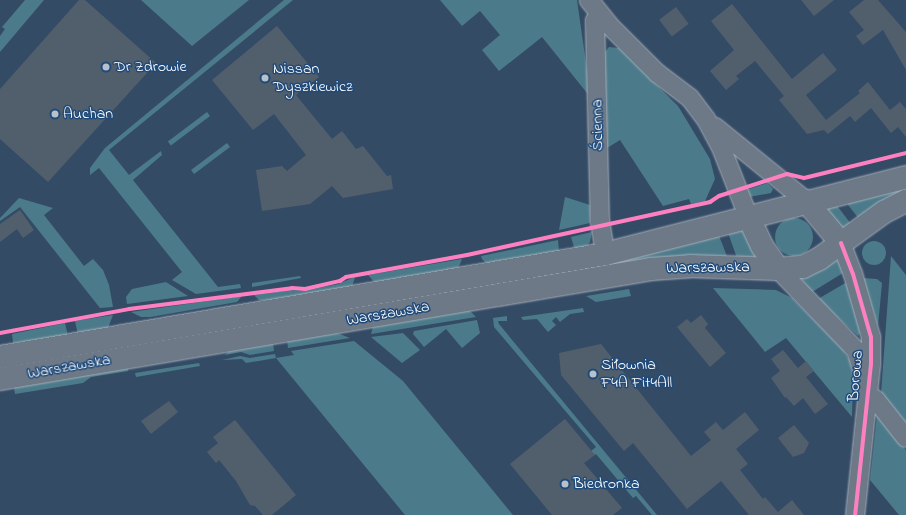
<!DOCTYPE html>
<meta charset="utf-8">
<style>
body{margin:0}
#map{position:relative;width:906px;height:515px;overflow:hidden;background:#344b65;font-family:"Indie Flower",sans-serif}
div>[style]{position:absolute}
.green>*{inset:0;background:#4b7b8a;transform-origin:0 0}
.round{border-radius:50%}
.building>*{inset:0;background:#515f6d;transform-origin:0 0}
.roads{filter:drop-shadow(0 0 1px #a4aeba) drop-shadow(0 0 1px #a4aeba)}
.minor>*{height:18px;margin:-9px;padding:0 9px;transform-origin:9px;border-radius:9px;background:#6d7986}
.secondary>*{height:22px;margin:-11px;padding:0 11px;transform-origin:11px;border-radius:11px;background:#6d7986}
.cycleway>*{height:4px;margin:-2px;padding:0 2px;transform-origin:2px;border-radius:2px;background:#ff80c0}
.dots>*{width:11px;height:11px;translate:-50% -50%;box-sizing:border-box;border:2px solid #1f4a7a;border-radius:50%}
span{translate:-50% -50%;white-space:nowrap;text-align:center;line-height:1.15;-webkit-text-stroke:3px #1f4a7a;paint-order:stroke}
.poi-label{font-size:16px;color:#fff}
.left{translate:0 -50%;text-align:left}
.street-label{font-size:16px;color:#fff}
</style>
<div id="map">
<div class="green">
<i style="clip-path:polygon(25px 0,44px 0,0 52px,0 36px,5px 29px,2px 27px)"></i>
<i style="clip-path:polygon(141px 0,249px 0,192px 46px)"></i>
<i style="clip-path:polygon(284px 0,293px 0,109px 150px,129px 175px,161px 151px,162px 155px,133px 180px,218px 287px,240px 284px,241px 288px,196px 294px,172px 280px,182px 272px,99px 168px,90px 175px,90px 168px,105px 148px)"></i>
<i style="clip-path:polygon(440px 0,577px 0,591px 98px,542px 37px,499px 71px,482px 50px,500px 35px,480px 11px,462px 26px)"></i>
<i style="clip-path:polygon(609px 47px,619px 48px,678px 106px,710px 159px,715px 179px,705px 201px,691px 204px,689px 199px,663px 206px,620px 140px,607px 148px,601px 57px)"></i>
<i style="left:207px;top:112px;width:5px;height:49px;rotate:53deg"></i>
<i style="left:227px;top:143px;width:5px;height:45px;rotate:53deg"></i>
<i style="clip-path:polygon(767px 183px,773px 189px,771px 193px,749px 197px,746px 190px)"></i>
<i style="clip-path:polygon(906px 185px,906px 192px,859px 219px,845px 201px)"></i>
<i style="clip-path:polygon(565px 197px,590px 205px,590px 223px,559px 230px)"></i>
<i style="clip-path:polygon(19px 198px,53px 208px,44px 215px,84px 266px,93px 259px,103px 270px,109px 285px,113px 307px,100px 308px,20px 207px,0 221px,0 218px)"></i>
<i style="clip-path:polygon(835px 203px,851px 224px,844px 230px,825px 209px)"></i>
<i class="round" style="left:775px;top:218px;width:38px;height:38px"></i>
<i style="clip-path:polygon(741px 228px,756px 256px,754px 259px,737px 258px,727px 230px)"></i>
<i style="clip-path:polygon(592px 232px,590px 242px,586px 247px,576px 249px,574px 247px,571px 237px)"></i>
<i style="clip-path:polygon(718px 233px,728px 259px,0 371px,0 366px)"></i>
<i style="clip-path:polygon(558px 240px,559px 251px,488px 265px,482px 259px,481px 256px)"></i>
<i class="round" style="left:862px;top:241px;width:24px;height:24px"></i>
<i style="clip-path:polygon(891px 256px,906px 275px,906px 425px,881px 394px)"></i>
<i style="clip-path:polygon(462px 259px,458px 269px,376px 284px,368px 275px)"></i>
<i style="clip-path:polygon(835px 260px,839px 262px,843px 273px,812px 292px,801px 279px)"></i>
<i style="clip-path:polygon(300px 276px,301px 278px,252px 287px,252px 283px)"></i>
<i style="clip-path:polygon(355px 277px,352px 287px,287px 300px,259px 300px,254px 295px,290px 290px,303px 291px,338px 284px)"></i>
<i style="clip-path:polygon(863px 278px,877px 279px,882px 283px,878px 326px)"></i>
<i style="clip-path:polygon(166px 282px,188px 296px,127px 304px,126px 297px,132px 289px)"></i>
<i style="clip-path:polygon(847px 282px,861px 332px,858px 336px,818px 299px)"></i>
<i style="clip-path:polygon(713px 288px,776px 290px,792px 298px,843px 349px,850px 361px,853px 377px,852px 417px,786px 338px,765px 352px)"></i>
<i style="clip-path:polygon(629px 289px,631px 296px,596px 302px,586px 296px)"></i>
<i style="clip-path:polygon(242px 296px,237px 302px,150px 317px,141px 317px,131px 312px)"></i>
<i style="clip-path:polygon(583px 308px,584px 312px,570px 314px,560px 322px,556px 317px,552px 321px,556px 325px,548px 332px,537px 319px,523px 320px,521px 317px)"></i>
<i style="clip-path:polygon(469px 310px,476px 317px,371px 334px,373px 327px)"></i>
<i style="clip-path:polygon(113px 315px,108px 328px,78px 335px,75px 321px)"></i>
<i style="clip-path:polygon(507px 316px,507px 321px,498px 321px,499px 324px,657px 515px,652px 515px,636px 496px,633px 498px,596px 454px,595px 455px,591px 451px,596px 447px,494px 327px,493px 318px)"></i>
<i style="clip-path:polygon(477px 320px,480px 333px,462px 348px,446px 329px,424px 347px,413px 334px,414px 331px)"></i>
<i style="clip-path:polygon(65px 323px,68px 336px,13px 343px,12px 334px)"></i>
<i style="clip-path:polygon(337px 333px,350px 338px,288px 348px,287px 340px)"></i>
<i style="clip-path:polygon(403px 333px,420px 350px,402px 363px,371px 337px)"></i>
<i style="clip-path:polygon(354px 341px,403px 381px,513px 515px,405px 515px,276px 358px,246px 363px,242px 359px,222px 360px,240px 356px,250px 358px,275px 354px,276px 358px,294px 355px,291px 351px)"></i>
<i style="clip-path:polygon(273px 343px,274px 351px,250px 355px,241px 352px,225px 355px,229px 351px)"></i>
<i style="clip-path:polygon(199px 363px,200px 366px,136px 377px,135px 373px)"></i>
<i style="clip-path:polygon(128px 368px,128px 371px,91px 377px,83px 383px,15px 394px,14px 387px)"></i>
<i style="clip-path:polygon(877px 415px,906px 450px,906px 515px,899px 515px,870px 480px)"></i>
</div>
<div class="building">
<i style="clip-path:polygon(79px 0,85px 0,156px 63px,48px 182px,0 139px,0 89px)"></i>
<i style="clip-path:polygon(801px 0,834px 0,814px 16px)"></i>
<i style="clip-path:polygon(864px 0,878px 0,906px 32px,906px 70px,883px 30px,863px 45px,856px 36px,864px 30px,849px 12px)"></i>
<i style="clip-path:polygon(732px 4px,792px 79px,823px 53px,837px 70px,806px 95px,826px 120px,860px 93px,858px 91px,868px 82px,890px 110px,900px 102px,906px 109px,906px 137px,898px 127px,891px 133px,871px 108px,855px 122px,850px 116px,828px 134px,824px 130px,807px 134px,779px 100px,784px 96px,755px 61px,736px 76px,739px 79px,726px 90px,710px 71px,734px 50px,711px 21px)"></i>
<i style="left:676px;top:7px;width:21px;height:21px;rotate:53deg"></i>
<i style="clip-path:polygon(277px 26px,319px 77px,296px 95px,332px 139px,342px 131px,356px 149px,363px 146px,387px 176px,391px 175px,393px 189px,343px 198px,332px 186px,310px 204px,262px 211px,256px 170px,282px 166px,287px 171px,306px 155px,274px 114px,253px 130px,212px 80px)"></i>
<i style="clip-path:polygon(20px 210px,34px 230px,23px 238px,17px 229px,0 242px,0 224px)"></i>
<i style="clip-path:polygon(701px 315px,708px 324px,705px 328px,726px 353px,710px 367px,677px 327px,687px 319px,691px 323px)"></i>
<i style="clip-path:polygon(601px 344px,691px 456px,711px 440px,704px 432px,716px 422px,723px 430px,745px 412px,759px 430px,736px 449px,748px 464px,740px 470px,763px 499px,765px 497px,778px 512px,792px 500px,804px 515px,749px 515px,721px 481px,687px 509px,633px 443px,624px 451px,561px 375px,559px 353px)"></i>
<i style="clip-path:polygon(783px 350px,798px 368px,806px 361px,814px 371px,806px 377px,828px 404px,815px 414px,803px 398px,794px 406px,786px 397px,785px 398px,771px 378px,780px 371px,771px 359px)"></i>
<i style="clip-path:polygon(169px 401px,178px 412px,151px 434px,141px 421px)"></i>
<i style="clip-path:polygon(565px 419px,595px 455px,584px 463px,622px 508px,613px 515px,552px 515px,510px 464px)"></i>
<i style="clip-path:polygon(235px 420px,296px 495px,272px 515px,263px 515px,255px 506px,250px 505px,236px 481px,219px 460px,216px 463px,207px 452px,218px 443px,213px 437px)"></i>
<i style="clip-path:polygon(794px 425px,809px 443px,804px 453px,793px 457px,778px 438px)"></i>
</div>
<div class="roads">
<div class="minor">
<i style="left:589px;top:0;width:32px;rotate:51deg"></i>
<i style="left:609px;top:25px;width:68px;rotate:45deg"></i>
<i style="left:657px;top:73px;width:41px;rotate:37.1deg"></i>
<i style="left:690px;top:98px;width:26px;rotate:53deg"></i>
<i style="left:706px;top:119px;width:32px;rotate:62deg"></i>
<i style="left:721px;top:147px;width:74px;rotate:68.6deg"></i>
<i style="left:599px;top:14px;width:8px;rotate:120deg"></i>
<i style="left:595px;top:21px;width:200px;rotate:88.6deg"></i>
<i style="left:600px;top:221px;width:33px;rotate:81deg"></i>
<i style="left:715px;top:127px;width:117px;rotate:39.1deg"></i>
<i style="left:841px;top:243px;width:33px;rotate:69deg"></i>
<i style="left:853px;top:274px;width:66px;rotate:74.1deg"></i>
<i style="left:871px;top:337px;width:27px;rotate:90deg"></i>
<i style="left:871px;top:364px;width:152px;rotate:96deg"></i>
<i style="left:778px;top:269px;width:112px;rotate:46.1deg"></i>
<i style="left:856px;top:350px;width:30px;rotate:73deg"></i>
<i style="left:867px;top:394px;width:11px;rotate:34deg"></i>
<i style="left:876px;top:400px;width:48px;rotate:51.7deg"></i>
</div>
<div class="secondary">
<i style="left:806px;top:201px;width:55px;rotate:50.2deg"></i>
<i style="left:748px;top:216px;width:33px;rotate:65deg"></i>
<i style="left:762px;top:246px;width:28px;rotate:55deg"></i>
<i style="left:0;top:357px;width:614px;rotate:-9.66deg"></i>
<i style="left:605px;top:254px;width:311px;rotate:-14.3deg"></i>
<i style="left:0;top:379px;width:660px;rotate:-9.59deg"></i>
<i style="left:651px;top:269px;width:39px;rotate:-4deg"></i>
<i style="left:690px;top:266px;width:88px;rotate:2deg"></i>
<i style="left:778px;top:269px;width:25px;rotate:-5deg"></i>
<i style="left:803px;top:267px;width:18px;rotate:-27deg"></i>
<i style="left:819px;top:259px;width:80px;rotate:-35.9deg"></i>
<i style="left:884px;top:212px;width:25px;rotate:-27deg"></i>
</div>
</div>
<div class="cycleway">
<i style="left:841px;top:243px;width:33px;rotate:69deg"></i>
<i style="left:853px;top:274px;width:66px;rotate:74.1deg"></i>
<i style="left:871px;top:337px;width:27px;rotate:90deg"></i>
<i style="left:871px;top:364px;width:152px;rotate:96deg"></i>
<i style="left:0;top:333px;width:131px;rotate:-10.5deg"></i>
<i style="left:129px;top:309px;width:164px;rotate:-7.3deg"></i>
<i style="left:292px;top:288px;width:13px;rotate:4deg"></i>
<i style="left:305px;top:289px;width:36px;rotate:-13deg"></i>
<i style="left:340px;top:281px;width:7px;rotate:-34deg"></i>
<i style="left:346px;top:277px;width:123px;rotate:-10.3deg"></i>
<i style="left:467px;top:255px;width:249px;rotate:-12.3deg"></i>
<i style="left:710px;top:202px;width:11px;rotate:-34deg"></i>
<i style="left:719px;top:196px;width:71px;rotate:-17.9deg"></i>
<i style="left:787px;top:174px;width:17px;rotate:13deg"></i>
<i style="left:804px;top:178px;width:105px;rotate:-13.8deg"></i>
</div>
<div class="dots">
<i style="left:106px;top:67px;background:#b8c0c9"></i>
<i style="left:265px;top:78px;background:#b8c0c9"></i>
<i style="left:55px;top:114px;background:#b8c0c9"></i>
<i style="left:593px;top:374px;background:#b8c0c9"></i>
<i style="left:565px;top:484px;background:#b8c0c9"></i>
</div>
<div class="poi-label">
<span class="left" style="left:114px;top:67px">Dr Zdrowie</span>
<span class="left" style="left:273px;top:78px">Nissan<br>Dyszkiewicz</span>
<span class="left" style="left:63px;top:114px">Auchan</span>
<span class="left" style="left:601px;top:374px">Siłownia<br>F4A Fit4All</span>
<span class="left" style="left:573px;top:484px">Biedronka</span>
</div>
<div class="street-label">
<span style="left:598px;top:125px;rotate:-91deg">Ścienna</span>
<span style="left:708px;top:268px;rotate:-1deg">Warszawska</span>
<span style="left:388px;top:314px;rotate:-10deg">Warszawska</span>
<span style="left:69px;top:367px;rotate:-10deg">Warszawska</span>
<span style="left:856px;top:376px;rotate:-85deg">Borowa</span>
</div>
</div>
